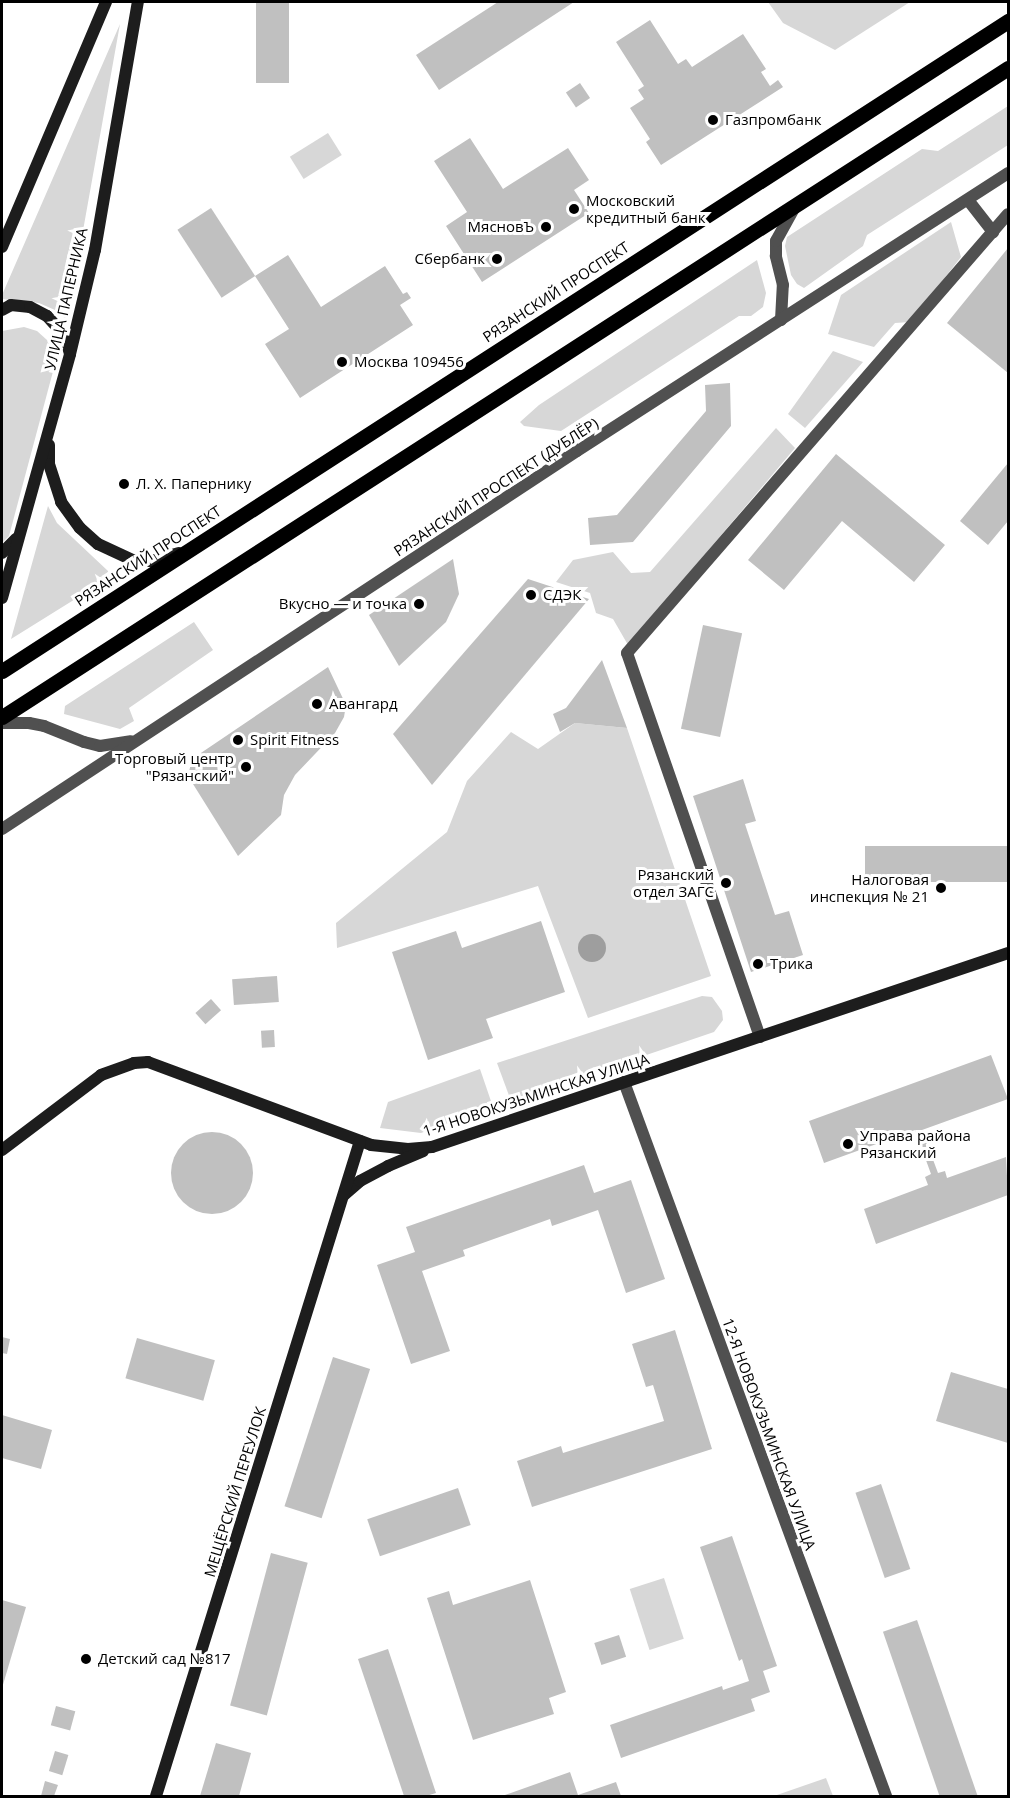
<!DOCTYPE html>
<meta charset="utf-8">
<style>
body{margin:0}
#map{position:relative;width:1010px;height:1798px;overflow:hidden;background:#fff;font-family:"Open Sans",sans-serif}
div>[style]{position:absolute}
.green>*{inset:0;background:#d7d7d7;transform-origin:0 0}
.water>*{inset:0;background:#9e9e9e}
.round{border-radius:50%}
.building>*{inset:0;background:#c0c0c0;transform-origin:0 0}
.street>*{height:12px;margin:-6px;padding:0 6px;transform-origin:6px;border-radius:6px;background:#505050}
.secondary>*{height:12px;margin:-6px;padding:0 6px;transform-origin:6px;border-radius:6px;background:#1d1d1d}
.primary>*{height:15px;margin:-7.5px;padding:0 7.5px;transform-origin:7.5px;border-radius:7.5px;background:#000}
.dots>*{width:16px;height:16px;translate:-50% -50%;box-sizing:border-box;border:3px solid #fff;border-radius:50%}
span{translate:-50% -50%;white-space:nowrap;text-align:center;line-height:1.15;-webkit-text-stroke:6px #fff;paint-order:stroke}
.poi-label{font-size:15px;color:#000}
.left{translate:0 -50%;text-align:left}
.right{translate:-100% -50%;text-align:right}
.street-label{font-size:15px;color:#000}
.frame{position:absolute;inset:0;border:3px solid #000;pointer-events:none}
</style>
<div id="map">
<div class="green">
<i style="clip-path:polygon(768px 2px,910px 2px,835px 50px,783px 23px)"></i>
<i style="clip-path:polygon(120px 24px,67px 320px,55px 310px,39px 303px,2px 299px,2px 295px)"></i>
<i style="clip-path:polygon(1008px 106px,1008px 145px,867px 235px,863px 246px,804px 288px,797px 284px,791px 275px,785px 246px,787px 237px,922px 149px,938px 151px)"></i>
<i style="left:328px;top:133px;width:26px;height:45px;rotate:58deg"></i>
<i style="clip-path:polygon(951px 222px,961px 257px,910px 322px,895px 323px,874px 347px,828px 334px,841px 295px)"></i>
<i style="clip-path:polygon(757px 260px,766px 293px,763px 307px,751px 316px,739px 316px,561px 431px,524px 426px,520px 422px,539px 405px)"></i>
<i style="clip-path:polygon(24px 327px,37px 331px,47px 340px,52px 349px,55px 364px,9px 536px,2px 543px,2px 331px)"></i>
<i style="clip-path:polygon(833px 351px,863px 362px,805px 428px,788px 414px)"></i>
<i style="clip-path:polygon(776px 428px,795px 448px,628px 645px,613px 619px,596px 613px,590px 593px,556px 582px,573px 560px,613px 552px,631px 573px,650px 572px)"></i>
<i style="clip-path:polygon(48px 506px,57px 523px,108px 571px,109px 578px,11px 639px)"></i>
<i style="clip-path:polygon(194px 622px,213px 650px,129px 708px,134px 721px,120px 729px,64px 714px,65px 706px)"></i>
<i style="clip-path:polygon(575px 723px,627px 728px,711px 976px,588px 1018px,538px 886px,337px 948px,336px 923px,447px 832px,467px 781px,511px 732px,538px 749px)"></i>
<i style="clip-path:polygon(702px 996px,712px 997px,722px 1011px,723px 1020px,714px 1032px,511px 1101px,497px 1063px)"></i>
<i style="clip-path:polygon(480px 1069px,493px 1107px,421px 1133px,380px 1128px,388px 1102px)"></i>
<i style="left:664px;top:1578px;width:64px;height:36px;rotate:72deg"></i>
<i style="clip-path:polygon(826px 1778px,833px 1796px,774px 1796px)"></i>
</div>
<div class="water">
<i class="round" style="left:578px;top:934px;width:28px;height:28px"></i>
</div>
<div class="building">
<i style="left:256px;top:2px;width:33px;height:81px"></i>
<i style="clip-path:polygon(498px 2px,574px 2px,439px 90px,416px 55px)"></i>
<i style="clip-path:polygon(650px 20px,678px 64px,686px 59px,692px 67px,743px 34px,766px 69px,761px 72px,770px 86px,778px 80px,783px 87px,661px 165px,646px 142px,650px 139px,630px 108px,644px 99px,638px 90px,644px 86px,616px 42px)"></i>
<i style="left:580px;top:83px;width:18px;height:17px;rotate:56deg"></i>
<i style="clip-path:polygon(470px 138px,503px 189px,568px 148px,589px 180px,574px 190px,589px 213px,482px 282px,446px 226px,467px 212px,434px 161px)"></i>
<i style="left:211px;top:208px;width:81px;height:40px;rotate:57deg"></i>
<i style="clip-path:polygon(1008px 248px,1008px 373px,947px 323px)"></i>
<i style="clip-path:polygon(288px 255px,321px 307px,385px 266px,403px 294px,407px 292px,411px 298px,400px 305px,413px 325px,300px 398px,265px 344px,289px 329px,255px 276px)"></i>
<i style="clip-path:polygon(730px 383px,731px 426px,633px 542px,590px 545px,588px 518px,617px 515px,706px 411px,705px 385px)"></i>
<i style="clip-path:polygon(836px 454px,945px 545px,914px 582px,842px 521px,784px 590px,748px 560px)"></i>
<i style="clip-path:polygon(1008px 463px,1008px 521px,988px 545px,960px 521px)"></i>
<i style="clip-path:polygon(453px 559px,459px 594px,446px 622px,399px 666px,369px 615px)"></i>
<i style="clip-path:polygon(528px 579px,589px 599px,432px 785px,393px 734px)"></i>
<i style="left:703px;top:625px;width:40px;height:106px;rotate:12deg"></i>
<i style="clip-path:polygon(602px 660px,627px 728px,575px 723px,560px 732px,553px 714px,566px 708px)"></i>
<i style="clip-path:polygon(328px 667px,346px 705px,344px 717px,335px 733px,295px 775px,284px 795px,281px 815px,238px 856px,188px 776px,192px 759px)"></i>
<i style="clip-path:polygon(743px 779px,756px 821px,745px 824px,775px 915px,789px 911px,803px 955px,751px 972px,693px 796px)"></i>
<i style="left:1008px;top:846px;width:36px;height:143px;rotate:90deg"></i>
<i style="clip-path:polygon(541px 921px,565px 992px,486px 1019px,493px 1038px,428px 1060px,392px 952px,456px 931px,462px 948px)"></i>
<i style="left:277px;top:976px;width:26px;height:45px;rotate:86deg"></i>
<i style="left:211px;top:999px;width:15px;height:21px;rotate:48deg"></i>
<i style="left:274px;top:1030px;width:17px;height:13px;rotate:87deg"></i>
<i style="clip-path:polygon(991px 1055px,1008px 1099px,922px 1130px,938px 1173px,945px 1171px,947px 1178px,1006px 1157px,1008px 1195px,876px 1244px,864px 1209px,928px 1185px,925px 1177px,931px 1174px,915px 1130px,824px 1163px,809px 1121px)"></i>
<i class="round" style="left:171px;top:1132px;width:82px;height:82px"></i>
<i style="clip-path:polygon(584px 1165px,594px 1193px,631px 1180px,665px 1279px,626px 1293px,598px 1210px,552px 1226px,550px 1219px,463px 1250px,465px 1256px,422px 1271px,450px 1351px,411px 1364px,377px 1265px,415px 1252px,406px 1227px)"></i>
<i style="clip-path:polygon(675px 1330px,712px 1449px,532px 1507px,517px 1461px,561px 1446px,563px 1453px,664px 1421px,653px 1385px,646px 1387px,632px 1344px)"></i>
<i style="clip-path:polygon(2px 1337px,10px 1339px,7px 1354px,2px 1353px)"></i>
<i style="left:137px;top:1338px;width:81px;height:42px;rotate:16deg"></i>
<i style="left:333px;top:1357px;width:39px;height:157px;rotate:18deg"></i>
<i style="clip-path:polygon(951px 1372px,1008px 1389px,1008px 1443px,936px 1421px)"></i>
<i style="clip-path:polygon(2px 1415px,52px 1430px,41px 1469px,2px 1458px)"></i>
<i style="left:881px;top:1484px;width:90px;height:27px;rotate:71deg"></i>
<i style="left:458px;top:1488px;width:39px;height:96px;rotate:71deg"></i>
<i style="clip-path:polygon(732px 1536px,777px 1666px,763px 1671px,770px 1692px,751px 1699px,755px 1711px,621px 1758px,610px 1725px,722px 1686px,723px 1690px,749px 1681px,742px 1659px,739px 1661px,700px 1547px)"></i>
<i style="left:271px;top:1553px;width:38px;height:158px;rotate:15deg"></i>
<i style="clip-path:polygon(530px 1580px,566px 1692px,549px 1698px,554px 1714px,473px 1740px,427px 1598px,449px 1591px,453px 1605px)"></i>
<i style="clip-path:polygon(2px 1600px,26px 1607px,2px 1688px)"></i>
<i style="left:917px;top:1620px;width:186px;height:36px;rotate:71deg"></i>
<i style="left:619px;top:1635px;width:23px;height:26px;rotate:72deg"></i>
<i style="clip-path:polygon(388px 1649px,436px 1793px,426px 1796px,404px 1796px,358px 1659px)"></i>
<i style="left:56px;top:1706px;width:20px;height:20px;rotate:15deg"></i>
<i style="clip-path:polygon(216px 1743px,251px 1753px,239px 1796px,200px 1796px)"></i>
<i style="left:55px;top:1751px;width:14px;height:21px;rotate:17deg"></i>
<i style="clip-path:polygon(570px 1772px,578px 1795px,616px 1782px,621px 1796px,502px 1796px)"></i>
<i style="clip-path:polygon(45px 1781px,58px 1785px,54px 1796px,41px 1796px)"></i>
</div>
<div class="street">
<i style="left:968px;top:200px;width:41px;rotate:52deg"></i>
<i style="left:781px;top:320px;width:35px;rotate:-87deg"></i>
<i style="left:783px;top:285px;width:30px;rotate:-104deg"></i>
<i style="left:776px;top:256px;width:15px;rotate:-90deg"></i>
<i style="left:776px;top:241px;width:39px;rotate:-61deg"></i>
<i style="left:2px;top:723px;width:27px"></i>
<i style="left:29px;top:723px;width:15px;rotate:11deg"></i>
<i style="left:44px;top:726px;width:43px;rotate:21.8deg"></i>
<i style="left:84px;top:742px;width:16px;rotate:14deg"></i>
<i style="left:100px;top:746px;width:31px;rotate:-9deg"></i>
<i style="left:2px;top:829px;width:688px;rotate:-33.32deg"></i>
<i style="left:577px;top:451px;width:513px;rotate:-32.82deg"></i>
<i style="left:760px;top:1037px;width:406px;rotate:-109.1deg"></i>
<i style="left:627px;top:653px;width:581px;rotate:-49.05deg"></i>
<i style="left:624px;top:1082px;width:761px;rotate:69.85deg"></i>
</div>
<div class="secondary">
<i style="left:2px;top:247px;width:266px;rotate:-67deg"></i>
<i style="left:2px;top:310px;width:10px;rotate:-29deg"></i>
<i style="left:11px;top:305px;width:19px;rotate:6deg"></i>
<i style="left:30px;top:307px;width:19px;rotate:28deg"></i>
<i style="left:47px;top:316px;width:25px;rotate:48deg"></i>
<i style="left:64px;top:335px;width:19px;rotate:72deg"></i>
<i style="left:49px;top:445px;width:19px;rotate:90deg"></i>
<i style="left:49px;top:464px;width:40px;rotate:72deg"></i>
<i style="left:61px;top:502px;width:32px;rotate:54deg"></i>
<i style="left:80px;top:528px;width:24px;rotate:42deg"></i>
<i style="left:98px;top:544px;width:38px;rotate:25deg"></i>
<i style="left:132px;top:560px;width:19px;rotate:3deg"></i>
<i style="left:151px;top:561px;width:29px;rotate:-16deg"></i>
<i style="left:2px;top:553px;width:20px;rotate:-45deg"></i>
<i style="left:2px;top:598px;width:253px;rotate:-74.4deg"></i>
<i style="left:70px;top:354px;width:107px;rotate:-76.5deg"></i>
<i style="left:95px;top:250px;width:252px;rotate:-80.2deg"></i>
<i style="left:2px;top:1150px;width:124px;rotate:-37.1deg"></i>
<i style="left:101px;top:1075px;width:35px;rotate:-20deg"></i>
<i style="left:134px;top:1063px;width:14px;rotate:-4deg"></i>
<i style="left:148px;top:1062px;width:238px;rotate:20.4deg"></i>
<i style="left:371px;top:1145px;width:37px;rotate:6deg"></i>
<i style="left:408px;top:1149px;width:24px;rotate:-5deg"></i>
<i style="left:432px;top:1147px;width:608px;rotate:-18.61deg"></i>
<i style="left:344px;top:1195px;width:21px;rotate:-41deg"></i>
<i style="left:360px;top:1181px;width:32px;rotate:-28deg"></i>
<i style="left:388px;top:1166px;width:38px;rotate:-23deg"></i>
<i style="left:156px;top:1796px;width:686px;rotate:-72.7deg"></i>
</div>
<div class="primary">
<i style="left:2px;top:671px;width:1198px;rotate:-32.87deg"></i>
<i style="left:2px;top:717px;width:1197px;rotate:-32.83deg"></i>
</div>
<div class="dots">
<i style="left:713px;top:120px;background:#000"></i>
<i style="left:574px;top:209px;background:#000"></i>
<i style="left:546px;top:227px;background:#000"></i>
<i style="left:497px;top:259px;background:#000"></i>
<i style="left:342px;top:362px;background:#000"></i>
<i style="left:124px;top:484px;background:#000"></i>
<i style="left:531px;top:595px;background:#000"></i>
<i style="left:419px;top:604px;background:#000"></i>
<i style="left:317px;top:704px;background:#000"></i>
<i style="left:238px;top:740px;background:#000"></i>
<i style="left:246px;top:767px;background:#000"></i>
<i style="left:726px;top:883px;background:#000"></i>
<i style="left:941px;top:888px;background:#000"></i>
<i style="left:758px;top:964px;background:#000"></i>
<i style="left:848px;top:1144px;background:#000"></i>
<i style="left:86px;top:1659px;background:#000"></i>
</div>
<div class="poi-label">
<span class="left" style="left:725px;top:120px">Газпромбанк</span>
<span class="left" style="left:586px;top:209px">Московский<br>кредитный банк</span>
<span class="right" style="left:534px;top:227px">МясновЪ</span>
<span class="right" style="left:485px;top:259px">Сбербанк</span>
<span class="left" style="left:354px;top:362px">Москва 109456</span>
<span class="left" style="left:136px;top:484px">Л. Х. Папернику</span>
<span class="left" style="left:543px;top:595px">СДЭК</span>
<span class="right" style="left:407px;top:604px">Вкусно — и точка</span>
<span class="left" style="left:329px;top:704px">Авангард</span>
<span class="left" style="left:250px;top:740px">Spirit Fitness</span>
<span class="right" style="left:234px;top:767px">Торговый центр<br>"Рязанский"</span>
<span class="right" style="left:714px;top:883px">Рязанский<br>отдел ЗАГС</span>
<span class="right" style="left:929px;top:888px">Налоговая<br>инспекция № 21</span>
<span class="left" style="left:770px;top:964px">Трика</span>
<span class="left" style="left:860px;top:1144px">Управа района<br>Рязанский</span>
<span class="left" style="left:98px;top:1659px">Детский сад №817</span>
</div>
<div class="street-label">
<span style="left:556px;top:292px;rotate:-33deg">РЯЗАНСКИЙ ПРОСПЕКТ</span>
<span style="left:66px;top:299px;rotate:-77deg">УЛИЦА ПАПЕРНИКА</span>
<span style="left:496px;top:487px;rotate:-33deg">РЯЗАНСКИЙ ПРОСПЕКТ (ДУБЛЁР)</span>
<span style="left:148px;top:556px;rotate:-33deg">РЯЗАНСКИЙ ПРОСПЕКТ</span>
<span style="left:536px;top:1095px;rotate:-18deg">1-Я НОВОКУЗЬМИНСКАЯ УЛИЦА</span>
<span style="left:769px;top:1434px;rotate:70deg">12-Я НОВОКУЗЬМИНСКАЯ УЛИЦА</span>
<span style="left:235px;top:1492px;rotate:-73deg">МЕЩЁРСКИЙ ПЕРЕУЛОК</span>
</div>
<div class="frame"></div>
</div>
